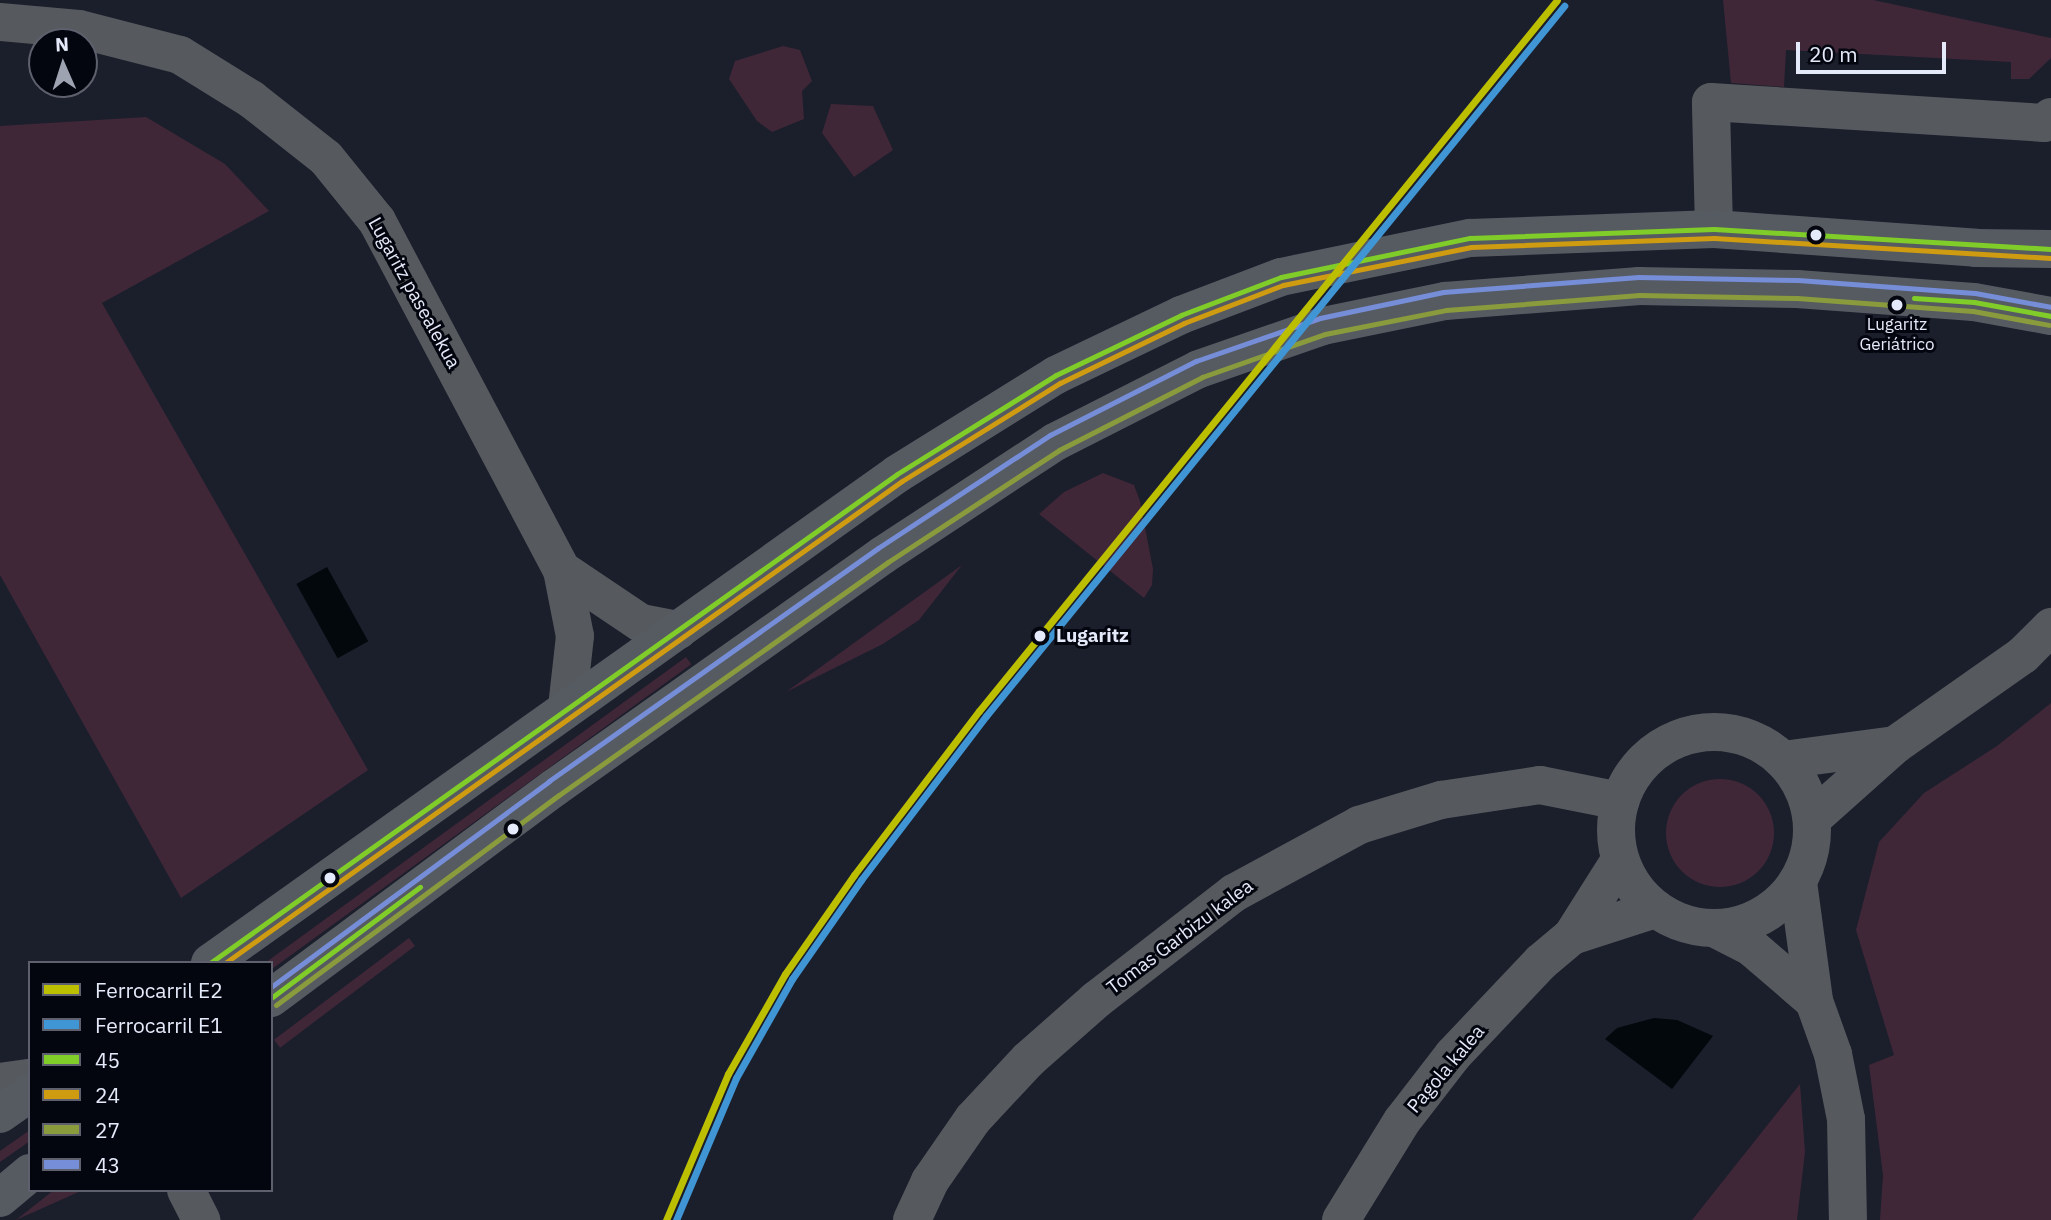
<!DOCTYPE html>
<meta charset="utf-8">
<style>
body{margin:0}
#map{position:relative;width:2051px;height:1220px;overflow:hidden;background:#1b1e2b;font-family:"IBM Plex Sans",sans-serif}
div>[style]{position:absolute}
.green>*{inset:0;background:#3f2738;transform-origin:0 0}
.round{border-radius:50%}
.water>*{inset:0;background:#02080b;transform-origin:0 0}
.minor>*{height:38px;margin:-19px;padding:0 19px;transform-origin:19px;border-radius:19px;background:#565a5e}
.minor>.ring{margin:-19px;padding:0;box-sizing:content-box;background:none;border:38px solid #565a5e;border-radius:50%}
.major>*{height:38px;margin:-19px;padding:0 19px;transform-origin:19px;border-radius:19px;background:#565b62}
.bus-1>*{height:5px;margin:-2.5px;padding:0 2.5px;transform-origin:2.5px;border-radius:2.5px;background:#80cc28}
.bus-2>*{height:5px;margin:-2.5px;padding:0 2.5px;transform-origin:2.5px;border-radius:2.5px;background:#cf9b10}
.bus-3>*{height:5px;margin:-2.5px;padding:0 2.5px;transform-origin:2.5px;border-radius:2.5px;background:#899b3c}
.bus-4>*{height:5px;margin:-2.5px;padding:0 2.5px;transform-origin:2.5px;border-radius:2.5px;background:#768dd8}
.rail-1>*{height:7px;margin:-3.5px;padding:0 3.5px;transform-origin:3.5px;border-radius:3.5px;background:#bcbe00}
.rail-2>*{height:7px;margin:-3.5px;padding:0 3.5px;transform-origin:3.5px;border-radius:3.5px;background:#4096d4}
.dots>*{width:19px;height:19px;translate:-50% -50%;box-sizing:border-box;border:4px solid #04060f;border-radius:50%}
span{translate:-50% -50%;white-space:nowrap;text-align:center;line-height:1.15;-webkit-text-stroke:6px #04060f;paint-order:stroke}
.bus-label{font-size:17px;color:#e5eafa}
.street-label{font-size:19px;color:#e5eafa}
.stop-label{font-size:19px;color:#e5eafa;font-weight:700}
.left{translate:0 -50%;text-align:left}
.legend{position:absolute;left:28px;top:961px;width:245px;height:231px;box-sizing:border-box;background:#04060f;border:2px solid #5e616d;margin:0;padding:9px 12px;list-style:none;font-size:21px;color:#e5eafa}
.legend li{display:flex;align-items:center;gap:14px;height:35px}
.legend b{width:35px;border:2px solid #5e616d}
.north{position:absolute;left:28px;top:28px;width:70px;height:70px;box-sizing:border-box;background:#04060f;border:2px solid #5e616d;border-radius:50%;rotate:357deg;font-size:19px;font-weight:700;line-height:28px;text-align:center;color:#e5eafa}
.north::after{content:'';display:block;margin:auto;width:24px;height:32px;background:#9ea3b2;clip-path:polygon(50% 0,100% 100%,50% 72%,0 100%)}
.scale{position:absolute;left:1796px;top:42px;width:150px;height:32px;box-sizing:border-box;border:4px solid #e5eafa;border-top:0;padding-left:9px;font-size:21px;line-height:24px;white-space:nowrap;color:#e5eafa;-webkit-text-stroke:5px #04060f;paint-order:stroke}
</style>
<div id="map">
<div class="green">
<i style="clip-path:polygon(1723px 0,1873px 0,2051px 38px,2051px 58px,2029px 79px,2011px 79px,2011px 62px,1786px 50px,1784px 87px,1731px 83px)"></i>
<i style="clip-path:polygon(783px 46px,800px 50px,812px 81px,802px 91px,804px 119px,772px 132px,757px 121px,729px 79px,735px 61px)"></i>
<i style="clip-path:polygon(831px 104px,873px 106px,893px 150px,854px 177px,822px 133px)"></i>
<i style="clip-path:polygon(146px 117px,225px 164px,269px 211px,102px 303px,368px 770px,181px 898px,0 575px,0 126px)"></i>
<i style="clip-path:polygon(1103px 473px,1134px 485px,1140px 501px,1153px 569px,1152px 585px,1144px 598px,1039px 514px,1064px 492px)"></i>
<i style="clip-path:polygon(962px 565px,919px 620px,883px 644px,786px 692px)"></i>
<i style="left:686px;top:657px;width:9px;height:523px;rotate:54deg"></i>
<i style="clip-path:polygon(2051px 703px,2051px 1220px,1880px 1220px,1883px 1175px,1869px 1065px,1894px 1055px,1856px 930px,1879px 842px,1924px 793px,1997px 746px)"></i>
<i class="round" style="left:1666px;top:779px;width:108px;height:108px"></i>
<i style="left:409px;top:938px;width:10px;height:169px;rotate:53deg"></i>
<i style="clip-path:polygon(1800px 1084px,1805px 1152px,1797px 1220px,1692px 1220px)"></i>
<i style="clip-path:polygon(30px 1130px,30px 1141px,0 1162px,0 1151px)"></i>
<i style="clip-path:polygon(54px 1190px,83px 1190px,16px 1220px)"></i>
</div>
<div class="water">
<i style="left:327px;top:567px;width:85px;height:35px;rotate:61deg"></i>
<i style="clip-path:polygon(1654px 1018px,1677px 1020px,1713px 1036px,1672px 1089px,1605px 1039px,1617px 1028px)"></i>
</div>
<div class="minor">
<i style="left:0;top:22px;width:79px;rotate:5.1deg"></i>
<i style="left:79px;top:29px;width:104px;rotate:14.4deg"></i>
<i style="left:180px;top:55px;width:84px;rotate:31.8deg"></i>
<i style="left:251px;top:99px;width:95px;rotate:38.2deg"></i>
<i style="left:326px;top:158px;width:81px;rotate:51deg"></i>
<i style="left:377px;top:221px;width:395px;rotate:62.1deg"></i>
<i style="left:562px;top:570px;width:67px;rotate:78.9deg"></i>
<i style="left:575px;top:636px;width:71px;rotate:96.4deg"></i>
<i style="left:1714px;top:229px;width:127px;rotate:-91.4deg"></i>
<i style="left:1711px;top:102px;width:334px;rotate:3.6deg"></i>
<i style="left:2044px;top:123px;width:9px;rotate:-41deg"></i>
<i style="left:562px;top:570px;width:95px;rotate:33.9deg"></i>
<i style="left:641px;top:623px;width:38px;rotate:11deg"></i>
<i class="ring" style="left:1616px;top:732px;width:158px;height:158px"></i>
<i style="left:1783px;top:760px;width:113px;rotate:-7.6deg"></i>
<i style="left:1813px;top:818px;width:110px;rotate:-41.7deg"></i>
<i style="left:1895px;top:745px;width:156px;rotate:-35.1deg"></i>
<i style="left:2023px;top:655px;width:40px;rotate:-45deg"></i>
<i style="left:1798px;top:882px;width:120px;rotate:82.3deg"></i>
<i style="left:1814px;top:1001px;width:56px;rotate:70.3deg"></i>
<i style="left:1833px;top:1054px;width:66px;rotate:78.7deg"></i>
<i style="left:1846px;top:1119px;width:101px;rotate:88.9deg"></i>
<i style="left:1716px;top:929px;width:38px;rotate:27deg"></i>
<i style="left:1750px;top:946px;width:84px;rotate:40.7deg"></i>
<i style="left:1572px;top:936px;width:90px;rotate:-57.7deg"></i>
<i style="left:0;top:1082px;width:30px;rotate:-8deg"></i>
<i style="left:186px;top:1190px;width:34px;rotate:63deg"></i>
<i style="left:912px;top:1220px;width:43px;rotate:-65.2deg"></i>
<i style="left:930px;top:1181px;width:75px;rotate:-55.3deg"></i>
<i style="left:973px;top:1119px;width:81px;rotate:-47deg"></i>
<i style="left:1028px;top:1060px;width:91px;rotate:-41.4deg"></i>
<i style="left:1096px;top:1000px;width:175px;rotate:-37.8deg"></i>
<i style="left:1234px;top:893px;width:142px;rotate:-28.5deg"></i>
<i style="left:1359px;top:825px;width:86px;rotate:-17deg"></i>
<i style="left:1441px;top:800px;width:100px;rotate:-8.6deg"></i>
<i style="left:1540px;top:785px;width:82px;rotate:11.3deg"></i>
<i style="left:1341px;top:1220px;width:116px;rotate:-58.4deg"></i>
<i style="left:1402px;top:1121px;width:83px;rotate:-52.3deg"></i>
<i style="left:1453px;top:1055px;width:128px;rotate:-46.6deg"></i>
<i style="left:1541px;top:962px;width:40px;rotate:-40deg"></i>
<i style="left:1572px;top:936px;width:87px;rotate:-18deg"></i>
</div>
<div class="major">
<i style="left:210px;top:963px;width:843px;rotate:-35.44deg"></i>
<i style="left:897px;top:474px;width:187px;rotate:-31.9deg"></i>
<i style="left:1056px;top:375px;width:139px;rotate:-25.6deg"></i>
<i style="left:1181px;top:315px;width:107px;rotate:-20.8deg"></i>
<i style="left:1281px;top:277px;width:193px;rotate:-11.7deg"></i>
<i style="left:1470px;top:238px;width:244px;rotate:-2.1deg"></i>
<i style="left:1714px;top:229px;width:263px;rotate:4.1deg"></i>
<i style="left:1976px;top:248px;width:75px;rotate:0.8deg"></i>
<i style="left:271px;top:998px;width:352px;rotate:-36.6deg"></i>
<i style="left:554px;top:788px;width:403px;rotate:-35.3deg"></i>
<i style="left:883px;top:555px;width:206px;rotate:-33.3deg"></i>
<i style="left:1055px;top:442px;width:161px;rotate:-26.9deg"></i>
<i style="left:1199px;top:369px;width:131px;rotate:-19.1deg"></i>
<i style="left:1323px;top:326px;width:125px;rotate:-11.6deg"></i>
<i style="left:1445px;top:301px;width:195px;rotate:-4.4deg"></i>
<i style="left:1639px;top:286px;width:158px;rotate:1.1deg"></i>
<i style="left:1797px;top:289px;width:177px;rotate:4.2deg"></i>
<i style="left:1974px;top:302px;width:78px;rotate:10.3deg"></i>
<i style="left:0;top:1114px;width:37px;rotate:-35deg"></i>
<i style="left:0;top:1198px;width:39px;rotate:-40deg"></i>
</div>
<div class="bus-1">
<i style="left:1914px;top:298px;width:60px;rotate:3.8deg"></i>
<i style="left:1974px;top:302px;width:78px;rotate:10.3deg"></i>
<i style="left:210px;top:963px;width:843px;rotate:-35.44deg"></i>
<i style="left:897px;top:474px;width:187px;rotate:-31.9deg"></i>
<i style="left:1056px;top:375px;width:139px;rotate:-25.6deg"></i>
<i style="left:1181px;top:315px;width:107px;rotate:-20.8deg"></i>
<i style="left:1281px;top:277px;width:193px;rotate:-11.7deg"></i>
<i style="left:1470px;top:238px;width:244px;rotate:-2.1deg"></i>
<i style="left:1714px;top:229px;width:338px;rotate:3.4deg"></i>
<i style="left:271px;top:998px;width:186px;rotate:-36.7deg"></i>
</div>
<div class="bus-2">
<i style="left:225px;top:963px;width:831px;rotate:-35.45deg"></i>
<i style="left:902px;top:481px;width:186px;rotate:-31.8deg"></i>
<i style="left:1060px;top:383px;width:138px;rotate:-25.8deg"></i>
<i style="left:1184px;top:323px;width:106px;rotate:-21deg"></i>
<i style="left:1283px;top:285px;width:192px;rotate:-11.4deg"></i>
<i style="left:1471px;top:247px;width:243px;rotate:-2.1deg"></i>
<i style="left:1714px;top:238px;width:338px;rotate:3.4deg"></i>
</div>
<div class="bus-3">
<i style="left:276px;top:1005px;width:352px;rotate:-36.6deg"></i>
<i style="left:559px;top:795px;width:403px;rotate:-35.3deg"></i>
<i style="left:888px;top:562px;width:204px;rotate:-33.2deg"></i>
<i style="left:1059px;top:450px;width:161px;rotate:-27deg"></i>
<i style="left:1202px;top:377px;width:130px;rotate:-19.3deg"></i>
<i style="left:1325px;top:334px;width:123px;rotate:-11.2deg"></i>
<i style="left:1446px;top:310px;width:194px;rotate:-4.4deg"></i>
<i style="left:1639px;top:295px;width:158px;rotate:1.1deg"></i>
<i style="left:1797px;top:298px;width:176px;rotate:4.2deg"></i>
<i style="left:1973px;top:311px;width:77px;rotate:10.4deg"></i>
</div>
<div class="bus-4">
<i style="left:271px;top:987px;width:346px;rotate:-36.5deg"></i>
<i style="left:549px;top:781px;width:403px;rotate:-35.3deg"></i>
<i style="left:878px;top:548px;width:206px;rotate:-33.3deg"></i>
<i style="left:1050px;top:435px;width:164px;rotate:-26.9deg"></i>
<i style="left:1196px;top:361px;width:131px;rotate:-19.1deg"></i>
<i style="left:1320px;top:318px;width:126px;rotate:-11.9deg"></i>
<i style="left:1443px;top:292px;width:196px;rotate:-4.4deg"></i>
<i style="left:1638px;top:277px;width:160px;rotate:1.1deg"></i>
<i style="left:1798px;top:280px;width:177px;rotate:4.2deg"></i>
<i style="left:1975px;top:293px;width:77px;rotate:10.4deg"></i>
</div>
<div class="rail-1">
<i style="left:666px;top:1220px;width:159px;rotate:-67deg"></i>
<i style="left:728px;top:1074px;width:115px;rotate:-60.3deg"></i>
<i style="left:785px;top:974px;width:121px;rotate:-55.1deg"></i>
<i style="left:854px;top:875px;width:206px;rotate:-52.7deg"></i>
<i style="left:979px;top:711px;width:916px;rotate:-50.89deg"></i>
</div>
<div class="rail-2">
<i style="left:676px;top:1220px;width:154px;rotate:-67.1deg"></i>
<i style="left:736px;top:1078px;width:114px;rotate:-60.5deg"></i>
<i style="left:792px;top:979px;width:121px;rotate:-55.1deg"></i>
<i style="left:861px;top:880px;width:206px;rotate:-52.7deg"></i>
<i style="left:986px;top:716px;width:916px;rotate:-50.85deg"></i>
</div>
<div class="dots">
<i style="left:1816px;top:235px;background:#e5eafa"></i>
<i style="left:1897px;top:305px;background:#e5eafa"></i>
<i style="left:1040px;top:636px;background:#e5eafa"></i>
<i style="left:513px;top:829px;background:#e5eafa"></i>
<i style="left:330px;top:878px;background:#e5eafa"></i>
</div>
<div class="bus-label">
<span style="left:1897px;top:335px">Lugaritz<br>Geriátrico</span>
</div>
<div class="street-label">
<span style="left:414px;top:293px;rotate:61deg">Lugaritz pasealekua</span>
<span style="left:1180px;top:937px;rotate:-37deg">Tomas Garbizu kalea</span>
<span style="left:1446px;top:1069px;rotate:-50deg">Pagola kalea</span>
</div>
<div class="stop-label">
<span class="left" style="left:1056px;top:636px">Lugaritz</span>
</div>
<ul class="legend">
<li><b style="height:9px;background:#bcbe00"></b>Ferrocarril E2</li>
<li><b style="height:9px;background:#4096d4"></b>Ferrocarril E1</li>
<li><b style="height:9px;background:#80cc28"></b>45</li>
<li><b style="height:9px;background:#cf9b10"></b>24</li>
<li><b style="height:9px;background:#899b3c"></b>27</li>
<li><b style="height:9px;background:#768dd8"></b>43</li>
</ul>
<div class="north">N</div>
<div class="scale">20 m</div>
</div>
